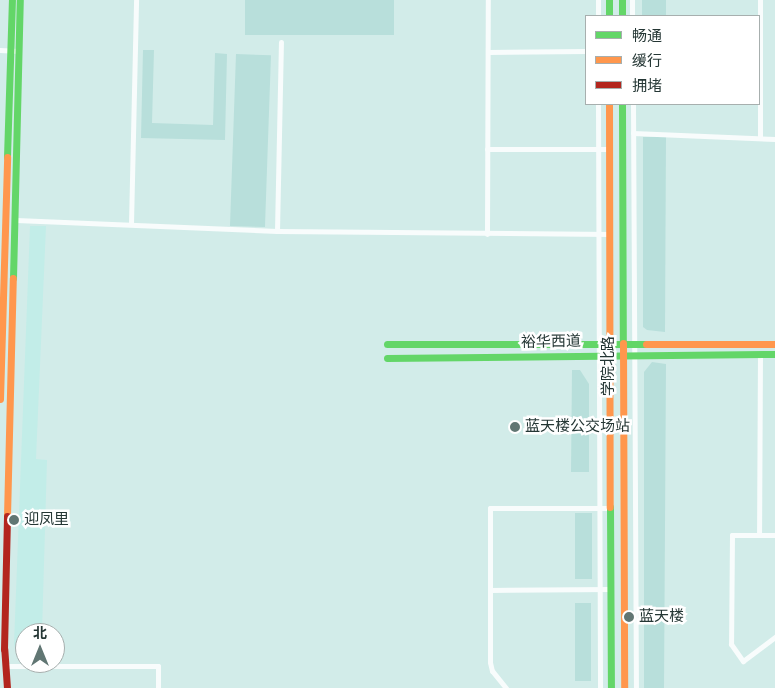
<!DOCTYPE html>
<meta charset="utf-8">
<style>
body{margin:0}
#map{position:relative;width:775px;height:688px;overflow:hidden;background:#d2ece9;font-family:"Alegreya Sans","Noto Sans SC",sans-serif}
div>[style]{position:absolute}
.built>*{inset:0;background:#c2ede8}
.green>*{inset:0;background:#b8dfdb;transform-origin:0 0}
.street>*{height:5px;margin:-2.5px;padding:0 2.5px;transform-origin:2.5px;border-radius:2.5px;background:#f8fcfc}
.fast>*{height:7px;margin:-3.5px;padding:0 3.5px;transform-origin:3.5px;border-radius:3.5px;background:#63d668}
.slow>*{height:7px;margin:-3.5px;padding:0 3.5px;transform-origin:3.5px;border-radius:3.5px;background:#ff974d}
.jam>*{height:7px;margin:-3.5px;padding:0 3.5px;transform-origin:3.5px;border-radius:3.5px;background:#b3261e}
.dots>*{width:14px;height:14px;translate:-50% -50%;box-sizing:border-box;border:2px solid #fff;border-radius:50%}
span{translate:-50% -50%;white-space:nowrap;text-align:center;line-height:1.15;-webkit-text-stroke:5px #fff;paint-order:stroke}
.street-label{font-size:15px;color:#243634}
.poi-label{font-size:15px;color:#243634}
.left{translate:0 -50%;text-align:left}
.legend{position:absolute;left:585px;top:15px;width:175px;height:90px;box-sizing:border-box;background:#fff;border:1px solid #a7afae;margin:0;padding:6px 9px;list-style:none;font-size:15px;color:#243634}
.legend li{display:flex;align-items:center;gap:10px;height:25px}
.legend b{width:25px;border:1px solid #a7afae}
.north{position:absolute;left:15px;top:623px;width:50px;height:50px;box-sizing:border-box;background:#fff;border:1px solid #a7afae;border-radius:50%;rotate:0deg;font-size:14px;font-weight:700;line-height:20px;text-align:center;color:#243634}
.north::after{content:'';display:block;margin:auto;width:18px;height:22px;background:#617673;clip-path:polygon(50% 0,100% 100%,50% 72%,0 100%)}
</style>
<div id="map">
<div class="built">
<i style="clip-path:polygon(30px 226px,46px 226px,36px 459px,47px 460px,42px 633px,25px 633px,25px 660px,18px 660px,14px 644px)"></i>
</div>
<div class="green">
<i style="left:245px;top:0;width:149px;height:35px"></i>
<i style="left:642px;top:0;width:24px;height:16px"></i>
<i style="clip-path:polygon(143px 50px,154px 50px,152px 123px,213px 125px,215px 53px,227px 54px,225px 140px,141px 138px)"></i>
<i style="left:236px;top:54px;width:35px;height:172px;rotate:2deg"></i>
<i style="clip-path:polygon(643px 137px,666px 137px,665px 332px,647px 330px,643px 327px)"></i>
<i style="clip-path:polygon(652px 362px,666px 364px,664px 688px,644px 688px,644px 372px)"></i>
<i style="clip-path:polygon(572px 370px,580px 370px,589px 384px,589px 472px,571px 472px)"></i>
<i style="left:575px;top:513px;width:17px;height:66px"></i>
<i style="left:575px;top:603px;width:16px;height:78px"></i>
</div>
<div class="street">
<i style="left:598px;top:0;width:16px;rotate:90deg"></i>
<i style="left:632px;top:0;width:16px;rotate:90deg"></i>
<i style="left:0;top:50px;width:19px;rotate:3deg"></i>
<i style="left:488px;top:52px;width:98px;rotate:-0.6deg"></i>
<i style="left:598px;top:104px;width:584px;rotate:89.8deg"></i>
<i style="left:633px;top:104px;width:584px;rotate:89.71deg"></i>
<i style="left:633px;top:133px;width:142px;rotate:2.4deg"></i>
<i style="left:760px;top:138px;width:138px;rotate:-90deg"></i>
<i style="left:487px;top:149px;width:122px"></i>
<i style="left:16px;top:220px;width:261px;rotate:2.4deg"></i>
<i style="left:277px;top:231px;width:333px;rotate:0.5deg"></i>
<i style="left:131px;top:224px;width:224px;rotate:-88.7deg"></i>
<i style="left:277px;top:231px;width:189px;rotate:-88.8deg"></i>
<i style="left:487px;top:234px;width:234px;rotate:-89.8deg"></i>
<i style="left:760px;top:354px;width:181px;rotate:90.3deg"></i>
<i style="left:759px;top:535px;width:16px"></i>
<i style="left:759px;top:535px;width:27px;rotate:180deg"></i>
<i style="left:732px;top:535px;width:109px;rotate:90.5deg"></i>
<i style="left:731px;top:644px;width:21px;rotate:55deg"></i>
<i style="left:743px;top:661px;width:40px;rotate:-37deg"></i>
<i style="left:490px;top:590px;width:121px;rotate:-0.5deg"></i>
<i style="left:5px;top:666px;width:153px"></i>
<i style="left:158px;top:666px;width:22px;rotate:90deg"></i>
<i style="left:506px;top:688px;width:22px;rotate:-129deg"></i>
<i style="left:492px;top:671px;width:9px;rotate:-103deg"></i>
<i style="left:490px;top:662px;width:154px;rotate:-90deg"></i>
<i style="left:490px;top:508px;width:120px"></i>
</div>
<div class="fast">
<i style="left:609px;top:0;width:16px;rotate:90deg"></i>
<i style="left:622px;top:0;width:16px;rotate:90deg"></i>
<i style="left:622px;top:104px;width:239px;rotate:89.8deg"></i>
<i style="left:7px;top:157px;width:157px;rotate:-88.2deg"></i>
<i style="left:13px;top:278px;width:278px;rotate:-88.6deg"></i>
<i style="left:387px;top:344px;width:259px"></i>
<i style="left:387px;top:358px;width:388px;rotate:-0.6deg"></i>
<i style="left:610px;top:507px;width:181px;rotate:89.7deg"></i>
</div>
<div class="slow">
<i style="left:609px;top:104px;width:403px;rotate:89.9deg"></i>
<i style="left:623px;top:343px;width:345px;rotate:89.8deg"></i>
<i style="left:646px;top:344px;width:129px"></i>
<i style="left:0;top:399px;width:242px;rotate:-88.3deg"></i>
<i style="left:7px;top:516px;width:238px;rotate:-88.6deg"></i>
</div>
<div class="jam">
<i style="left:7px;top:688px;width:39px;rotate:-94deg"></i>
<i style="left:4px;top:649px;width:133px;rotate:-88.7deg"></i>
</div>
<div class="dots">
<i style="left:515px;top:427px;background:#617673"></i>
<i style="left:14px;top:520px;background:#617673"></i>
<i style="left:629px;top:617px;background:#617673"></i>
</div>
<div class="street-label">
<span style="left:551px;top:342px;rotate:-1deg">裕华西道</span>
<span style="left:609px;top:366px;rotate:-90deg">学院北路</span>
</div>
<div class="poi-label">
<span class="left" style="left:525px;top:427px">蓝天楼公交场站</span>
<span class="left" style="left:24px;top:520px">迎凤里</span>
<span class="left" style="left:639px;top:617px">蓝天楼</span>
</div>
<ul class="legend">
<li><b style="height:6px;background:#63d668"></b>畅通</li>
<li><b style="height:6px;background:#ff974d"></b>缓行</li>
<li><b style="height:6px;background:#b3261e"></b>拥堵</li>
</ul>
<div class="north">北</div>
</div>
